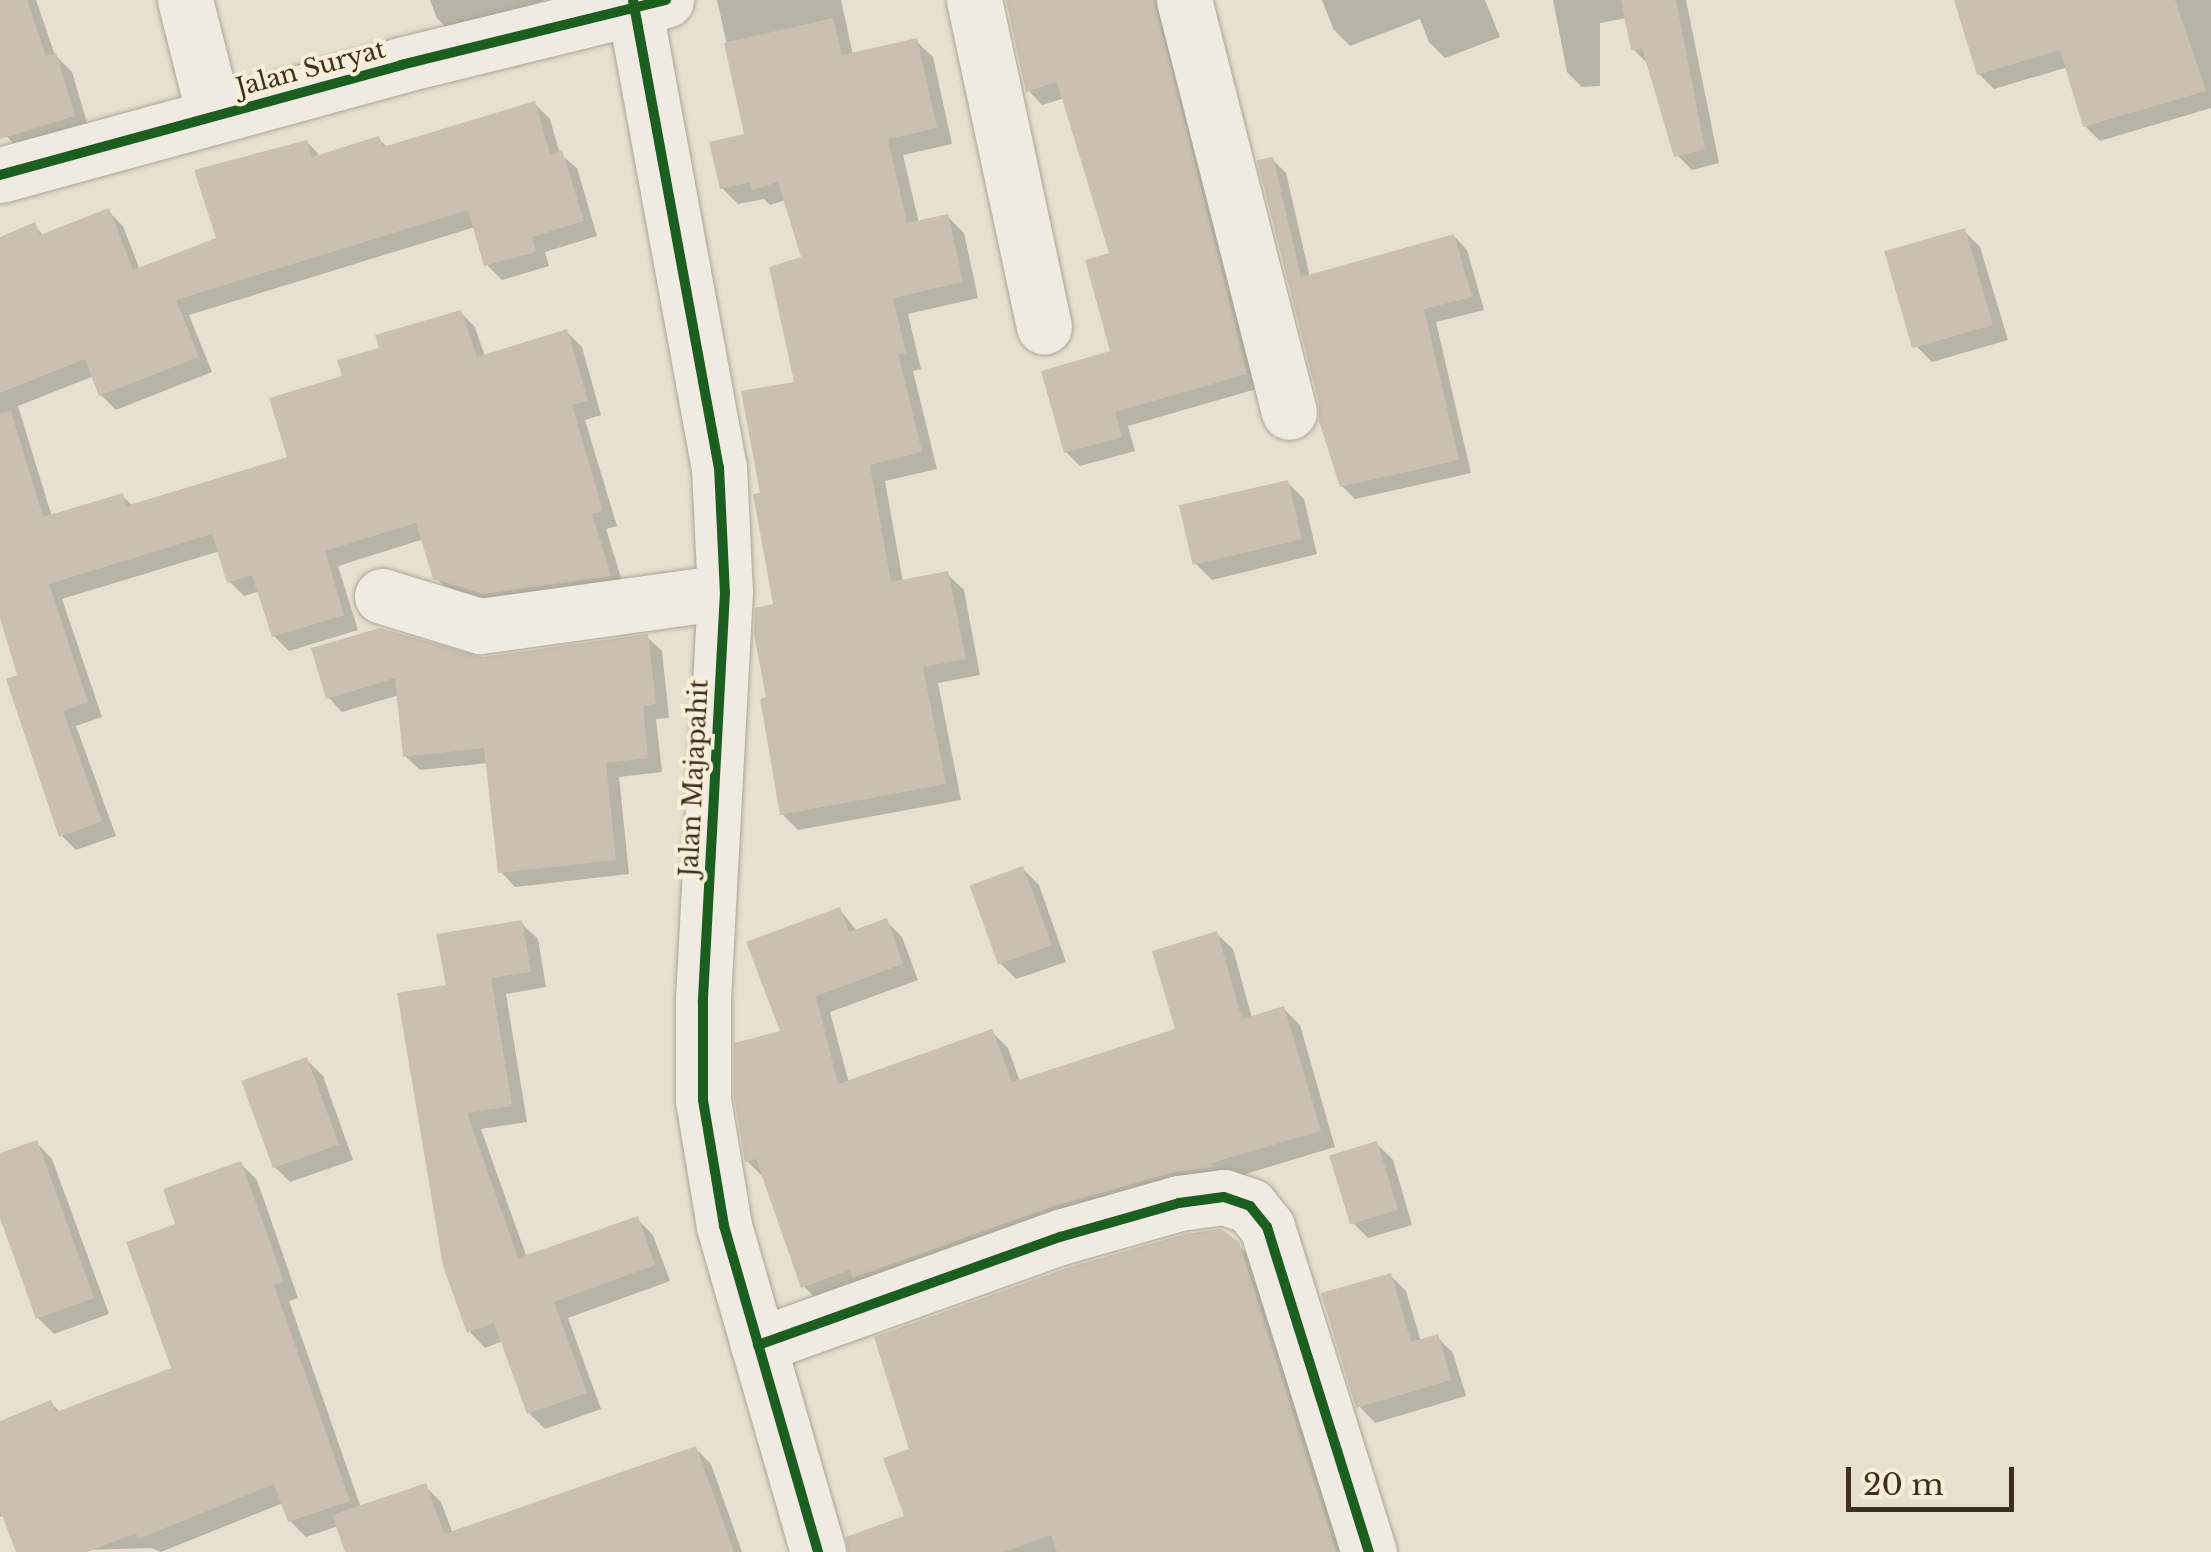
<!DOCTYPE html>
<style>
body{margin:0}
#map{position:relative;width:2211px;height:1552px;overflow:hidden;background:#e7e0d1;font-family:"Libre Baskerville",serif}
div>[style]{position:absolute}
.shadow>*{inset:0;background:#0003}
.building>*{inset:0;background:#cbbfb2;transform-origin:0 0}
.roads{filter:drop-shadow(0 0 2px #ada599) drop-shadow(0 0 2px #ada599)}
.minor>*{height:55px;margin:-27.5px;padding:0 27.5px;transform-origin:27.5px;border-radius:27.5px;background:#efebe3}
.cycleway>*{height:10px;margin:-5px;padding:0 5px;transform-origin:5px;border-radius:5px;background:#1b5e20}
span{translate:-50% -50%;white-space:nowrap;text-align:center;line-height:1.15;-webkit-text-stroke:8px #f7eed8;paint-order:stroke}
.street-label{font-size:25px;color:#3d2e20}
.scale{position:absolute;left:1846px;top:1467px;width:168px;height:45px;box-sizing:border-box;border:5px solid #3d2e20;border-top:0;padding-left:12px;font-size:30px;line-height:35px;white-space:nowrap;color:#3d2e20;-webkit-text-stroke:8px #f7eed8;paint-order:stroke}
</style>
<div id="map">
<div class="shadow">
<i style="clip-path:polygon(0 0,36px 0,55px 55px,72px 72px,90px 132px,22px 152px,6px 136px,0 115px)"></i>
<i style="clip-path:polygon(430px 0,545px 0,453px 34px,437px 18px)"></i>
<i style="clip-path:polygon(717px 0,841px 0,853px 55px,916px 41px,933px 57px,952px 144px,903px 155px,919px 223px,947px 216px,964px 233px,978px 298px,908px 314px,921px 369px,913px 371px,937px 469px,885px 481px,903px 582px,947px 574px,964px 590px,980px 675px,938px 683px,961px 800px,798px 830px,782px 814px,769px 699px,776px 606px,763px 495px,797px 384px,804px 259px,786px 200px,770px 205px,764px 199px,738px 204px,722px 188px,747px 136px)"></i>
<i style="clip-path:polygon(1007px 0,1172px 0,1260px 388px,1128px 426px,1135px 451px,1080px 466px,1066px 452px,1113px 353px,1112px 254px,1065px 98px,1042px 105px,1028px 90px)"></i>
<i style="clip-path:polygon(1322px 0,1485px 0,1500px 37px,1445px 58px,1429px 42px,1420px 19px,1350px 46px,1334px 30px)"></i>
<i style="clip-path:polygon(1553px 0,1686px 0,1719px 163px,1692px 170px,1677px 155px,1649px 65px,1633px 49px,1627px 18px,1600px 23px,1600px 86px,1582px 87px,1567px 72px)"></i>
<i style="clip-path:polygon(1956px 0,2211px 0,2211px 108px,2100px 141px,2085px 126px,2068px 67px,1994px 89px,1979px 74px)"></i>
<i style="clip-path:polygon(535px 104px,550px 119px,560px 154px,577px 168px,597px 236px,545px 252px,549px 266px,502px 280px,487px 265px,475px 227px,189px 315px,212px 372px,116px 410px,101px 395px,94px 376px,18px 406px,52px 517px,122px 496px,133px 506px,290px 459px,345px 378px,382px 349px,460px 312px,475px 327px,485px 357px,567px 332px,582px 347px,601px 415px,585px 420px,617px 526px,606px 529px,625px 591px,499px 608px,451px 593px,436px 578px,424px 539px,338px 566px,358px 630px,289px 651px,274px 636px,260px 591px,244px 596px,229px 581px,220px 551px,62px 599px,102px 717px,76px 726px,116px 836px,76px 850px,61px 835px,0 609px,0 240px,34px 225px,44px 236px,108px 211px,123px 226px,140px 270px,219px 240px,307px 142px,321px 157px,379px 139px,388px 148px)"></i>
<i style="clip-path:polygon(1272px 159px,1286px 173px,1310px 277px,1454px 236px,1467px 250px,1484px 310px,1436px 322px,1471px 473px,1355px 499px,1342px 486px)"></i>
<i style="clip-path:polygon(1964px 231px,1980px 247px,2008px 340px,1932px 362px,1916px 346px)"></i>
<i style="clip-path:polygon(1288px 483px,1304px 499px,1317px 554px,1212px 580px,1195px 563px)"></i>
<i style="clip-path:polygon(647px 637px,662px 651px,669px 718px,656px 719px,662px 772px,619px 777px,629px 874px,515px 887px,501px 872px,489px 763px,420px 770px,405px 756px,399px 695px,342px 712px,328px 697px,314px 650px,483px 660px)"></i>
<i style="clip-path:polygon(1023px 869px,1039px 885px,1066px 962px,1016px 979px,1000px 963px)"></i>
<i style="clip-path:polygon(840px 910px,857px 931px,886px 921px,902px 937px,918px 980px,830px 1012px,849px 1083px,992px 1032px,1008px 1048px,1020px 1082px,1178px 1030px,1216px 933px,1233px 949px,1252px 1018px,1284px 1009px,1300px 1025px,1335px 1147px,820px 1302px,803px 1286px,763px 1177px,747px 1161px,783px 1033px)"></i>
<i style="clip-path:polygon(521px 923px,538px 939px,546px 987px,506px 994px,527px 1122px,481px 1129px,527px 1258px,637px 1219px,653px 1235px,670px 1281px,568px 1318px,601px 1409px,545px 1429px,529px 1413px,503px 1341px,485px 1348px,469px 1331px,449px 987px)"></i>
<i style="clip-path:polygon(307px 1060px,323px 1076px,353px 1160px,290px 1182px,274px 1166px)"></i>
<i style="clip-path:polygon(36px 1142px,52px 1159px,109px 1314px,54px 1334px,38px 1318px,0 1210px,0 1155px)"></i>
<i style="clip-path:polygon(1377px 1144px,1393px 1160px,1412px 1225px,1368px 1238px,1352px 1222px)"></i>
<i style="clip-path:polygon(241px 1164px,257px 1180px,298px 1298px,289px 1301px,361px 1508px,425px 1486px,441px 1502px,453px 1534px,695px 1448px,711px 1464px,742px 1552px,347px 1552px,338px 1526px,306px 1537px,290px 1521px,283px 1503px,161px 1552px,151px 1548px,19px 1552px,5px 1515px,0 1517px,0 1423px,51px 1403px,61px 1413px,174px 1369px,178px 1226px)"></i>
<i style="clip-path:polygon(1237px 1244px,1254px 1261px,1346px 1552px,900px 1552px,912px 1450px)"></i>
<i style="clip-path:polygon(1390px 1275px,1406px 1291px,1421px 1342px,1437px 1337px,1453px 1353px,1466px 1396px,1375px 1423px,1359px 1406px)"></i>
</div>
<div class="building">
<i style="clip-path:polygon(0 0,27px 0,46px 56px,56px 53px,75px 116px,0 139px)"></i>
<i style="clip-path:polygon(1006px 0,1154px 0,1247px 374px,1115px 412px,1122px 437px,1064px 453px,1041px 371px,1110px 351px,1085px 260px,1109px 253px,1057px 82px,1026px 92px)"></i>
<i style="clip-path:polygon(1621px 0,1676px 0,1705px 149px,1674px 157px,1642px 48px,1631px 50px)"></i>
<i style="clip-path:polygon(1954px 0,2175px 0,2206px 91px,2083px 127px,2060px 50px,1977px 75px)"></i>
<i style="clip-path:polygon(833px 18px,842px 55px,917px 38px,937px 128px,888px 139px,907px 223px,948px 214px,963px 282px,893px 298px,906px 353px,898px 354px,922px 452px,870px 465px,891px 582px,948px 571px,966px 659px,923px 667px,946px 784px,780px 815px,760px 699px,766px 697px,754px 634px,755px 608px,773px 604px,753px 494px,760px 493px,741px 391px,794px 382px,769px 267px,801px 257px,778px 182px,752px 190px,750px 182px,720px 189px,709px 142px,744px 134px,724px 43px)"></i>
<i style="clip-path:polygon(535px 101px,550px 154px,562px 150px,584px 221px,532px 237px,536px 252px,484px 266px,468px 210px,176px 300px,199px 357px,99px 396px,85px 359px,0 393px,0 237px,35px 222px,40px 235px,109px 208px,133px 270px,216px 238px,194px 170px,307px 140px,312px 157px,379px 136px,383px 147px)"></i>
<i style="clip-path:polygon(1273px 157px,1301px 277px,1454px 234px,1472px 297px,1424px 309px,1459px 460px,1340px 487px,1319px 421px,1319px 404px,1257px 160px)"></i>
<i style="left:1965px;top:228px;width:101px;height:84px;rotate:74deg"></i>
<i style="clip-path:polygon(461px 310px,477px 357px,567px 329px,588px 401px,572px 405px,603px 511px,592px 514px,611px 576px,483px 594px,433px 579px,416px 523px,325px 551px,344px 615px,272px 637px,252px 575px,227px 583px,212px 534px,49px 584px,88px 702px,63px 711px,102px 821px,59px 837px,6px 679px,17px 675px,0 618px,0 413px,11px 411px,43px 517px,123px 493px,126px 506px,287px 457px,269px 398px,342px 376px,337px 360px,379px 348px,375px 335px)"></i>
<i style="left:1288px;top:480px;width:61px;height:112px;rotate:77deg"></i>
<i style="clip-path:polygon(380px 628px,483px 657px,648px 634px,656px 704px,643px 706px,648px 758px,606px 763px,616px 860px,498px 873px,484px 748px,403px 757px,395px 678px,326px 699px,311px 648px)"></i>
<i style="left:1023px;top:866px;width:84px;height:57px;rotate:70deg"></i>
<i style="clip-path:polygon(840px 907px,849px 932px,887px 918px,903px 964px,816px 996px,838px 1084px,992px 1029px,1012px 1082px,1175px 1029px,1152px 951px,1217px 931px,1242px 1019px,1284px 1006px,1321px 1131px,1211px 1163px,1213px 1167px,1171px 1173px,1051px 1207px,853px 1278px,850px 1270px,801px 1288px,756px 1159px,745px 1162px,734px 1097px,734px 1043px,780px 1031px,746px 942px)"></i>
<i style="clip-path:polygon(522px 920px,531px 972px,491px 978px,512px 1106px,467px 1113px,518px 1258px,638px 1216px,655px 1265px,554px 1302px,587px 1393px,527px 1414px,494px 1323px,467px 1333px,443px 1266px,397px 993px,446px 985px,436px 934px)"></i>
<i style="left:307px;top:1057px;width:93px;height:70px;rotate:70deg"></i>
<i style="clip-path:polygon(37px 1140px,94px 1298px,36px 1319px,0 1218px,0 1153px)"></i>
<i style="left:1377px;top:1141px;width:72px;height:50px;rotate:73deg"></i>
<i style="clip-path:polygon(241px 1161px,284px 1282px,274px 1285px,350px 1501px,288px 1522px,274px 1484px,138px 1539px,136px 1533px,87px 1552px,16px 1552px,0 1510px,0 1421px,51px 1400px,56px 1412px,171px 1368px,126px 1242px,175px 1224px,163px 1189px)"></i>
<i style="clip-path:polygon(1221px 1229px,1239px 1242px,1336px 1552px,1057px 1552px,1051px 1535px,1004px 1552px,848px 1552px,846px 1537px,904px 1516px,883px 1458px,909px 1449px,874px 1337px,1070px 1267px,1185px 1234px)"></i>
<i style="clip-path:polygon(1391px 1273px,1411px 1342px,1438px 1334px,1451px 1380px,1356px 1408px,1321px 1293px)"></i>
<i style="clip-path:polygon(696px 1446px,734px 1552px,345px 1552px,332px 1515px,426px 1483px,444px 1534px)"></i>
</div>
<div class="roads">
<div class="minor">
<i style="left:185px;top:0;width:119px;rotate:75.8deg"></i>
<i style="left:633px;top:0;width:475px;rotate:79.6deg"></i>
<i style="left:719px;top:467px;width:125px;rotate:87.3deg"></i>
<i style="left:725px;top:592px;width:411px;rotate:93.1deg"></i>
<i style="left:703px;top:1002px;width:98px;rotate:90deg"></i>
<i style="left:703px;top:1100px;width:128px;rotate:80.5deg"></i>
<i style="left:724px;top:1226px;width:339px;rotate:73.9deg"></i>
<i style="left:974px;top:0;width:334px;rotate:77.9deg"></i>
<i style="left:1184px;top:0;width:425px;rotate:75.7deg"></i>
<i style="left:0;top:175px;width:416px;rotate:-15.3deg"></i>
<i style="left:401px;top:65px;width:273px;rotate:-13.8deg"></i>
<i style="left:382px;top:596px;width:102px;rotate:17deg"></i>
<i style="left:480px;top:626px;width:247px;rotate:-7.9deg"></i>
<i style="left:758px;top:1345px;width:321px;rotate:-19.7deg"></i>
<i style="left:1060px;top:1237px;width:124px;rotate:-15.9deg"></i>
<i style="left:1179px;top:1203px;width:45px;rotate:-7.6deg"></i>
<i style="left:1224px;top:1197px;width:28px;rotate:19deg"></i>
<i style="left:1250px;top:1206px;width:27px;rotate:51deg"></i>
<i style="left:1267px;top:1227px;width:341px;rotate:72.6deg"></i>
</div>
</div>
<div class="cycleway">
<i style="left:633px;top:0;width:475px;rotate:79.6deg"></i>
<i style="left:719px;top:467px;width:125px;rotate:87.3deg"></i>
<i style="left:725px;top:592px;width:411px;rotate:93.1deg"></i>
<i style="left:703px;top:1002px;width:98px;rotate:90deg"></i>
<i style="left:703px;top:1100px;width:128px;rotate:80.5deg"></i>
<i style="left:724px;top:1226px;width:339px;rotate:73.9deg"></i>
<i style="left:0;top:175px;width:416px;rotate:-15.3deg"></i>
<i style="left:401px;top:65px;width:273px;rotate:-13.8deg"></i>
<i style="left:758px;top:1345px;width:321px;rotate:-19.7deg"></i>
<i style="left:1060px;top:1237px;width:124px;rotate:-15.9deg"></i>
<i style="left:1179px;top:1203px;width:45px;rotate:-7.6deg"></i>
<i style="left:1224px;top:1197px;width:28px;rotate:19deg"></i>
<i style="left:1250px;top:1206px;width:27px;rotate:51deg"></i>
<i style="left:1267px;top:1227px;width:341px;rotate:72.6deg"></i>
</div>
<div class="street-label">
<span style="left:311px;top:69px;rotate:-15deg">Jalan Suryat</span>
<span style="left:695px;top:778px;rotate:-87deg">Jalan Majapahit</span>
</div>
<div class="scale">20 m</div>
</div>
